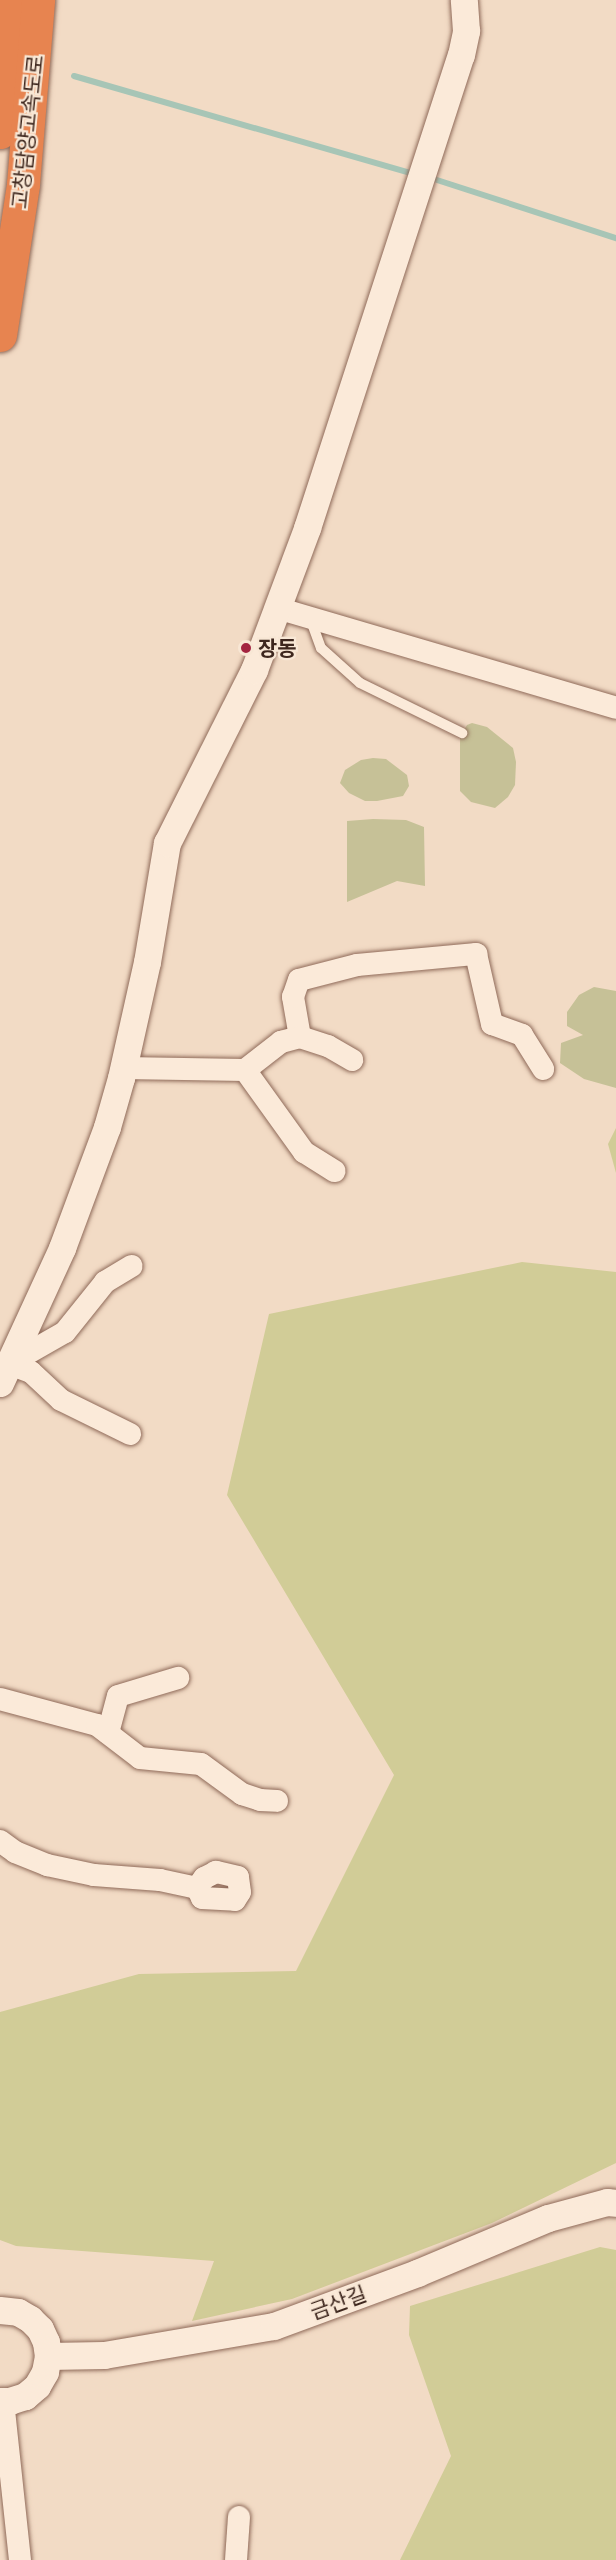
<!DOCTYPE html>
<meta charset="utf-8">
<style>
body{margin:0}
#map{position:relative;width:616px;height:2560px;overflow:hidden;background:#f2dbc5;font-family:"PT Serif","Noto Sans KR",serif}
div>[style]{position:absolute}
.green>*{inset:0;background:#d1cc97}
.cemetery>*{inset:0;background:#c6c197}
.stream>*{height:6px;margin:-3px;padding:0 3px;transform-origin:3px;border-radius:3px;background:#a7c5b6}
.roads{filter:drop-shadow(0 0 2px #8f6a59) drop-shadow(0 0 2px #8f6a59)}
.service>*{height:10px;margin:-5px;padding:0 5px;transform-origin:5px;border-radius:5px;background:#fbead9}
.minor>*{height:22px;margin:-11px;padding:0 11px;transform-origin:11px;border-radius:11px;background:#fbead9}
.tertiary>*{height:27px;margin:-13.5px;padding:0 13.5px;transform-origin:13.5px;border-radius:13.5px;background:#fbead9}
.motorway>*{height:33px;margin:-16.5px;padding:0 16.5px;transform-origin:16.5px;border-radius:16.5px;background:#e78450}
.dots>*{width:16px;height:16px;translate:-50% -50%;box-sizing:border-box;border:3px solid #f8e7d5;border-radius:50%}
span{translate:-50% -50%;white-space:nowrap;text-align:center;line-height:1.15;-webkit-text-stroke:4.5px #f8e7d5;paint-order:stroke}
.street-label{font-size:21px;color:#3e271e}
.poi-label{font-size:21px;color:#3e271e;font-weight:700}
.left{translate:0 -50%;text-align:left}
</style>
<div id="map">
<div class="green">
<i style="clip-path:polygon(616px 1128px,616px 1173px,608px 1144px)"></i>
<i style="clip-path:polygon(522px 1262px,616px 1272px,616px 2163px,492px 2223px,292px 2299px,192px 2321px,214px 2261px,16px 2246px,0 2240px,0 2012px,139px 1974px,296px 1971px,394px 1775px,227px 1495px,269px 1314px)"></i>
<i style="clip-path:polygon(600px 2247px,616px 2250px,616px 2560px,400px 2560px,451px 2456px,409px 2335px,410px 2306px)"></i>
</div>
<div class="cemetery">
<i style="clip-path:polygon(472px 723px,487px 727px,513px 748px,516px 762px,515px 785px,508px 797px,495px 808px,471px 802px,460px 791px,460px 737px,467px 725px)"></i>
<i style="clip-path:polygon(373px 758px,386px 759px,407px 775px,409px 786px,403px 796px,377px 801px,365px 801px,349px 793px,340px 783px,345px 770px,361px 760px)"></i>
<i style="clip-path:polygon(373px 819px,406px 820px,424px 827px,425px 886px,397px 881px,347px 902px,347px 821px)"></i>
<i style="clip-path:polygon(594px 987px,616px 991px,616px 1088px,584px 1079px,560px 1063px,561px 1043px,583px 1035px,567px 1026px,567px 1012px,579px 995px)"></i>
</div>
<div class="stream">
<i style="left:74px;top:76px;width:347px;rotate:16.1deg"></i>
<i style="left:437px;top:180px;width:188px;rotate:18deg"></i>
</div>
<div class="roads">
<div class="service">
<i style="left:310px;top:618px;width:32px;rotate:70deg"></i>
<i style="left:321px;top:648px;width:52px;rotate:41.9deg"></i>
<i style="left:360px;top:683px;width:114px;rotate:26.1deg"></i>
</div>
<div class="minor">
<i style="left:277px;top:608px;width:353px;rotate:16.4deg"></i>
<i style="left:300px;top:1037px;width:41px;rotate:-99.9deg"></i>
<i style="left:293px;top:997px;width:18px;rotate:-71deg"></i>
<i style="left:299px;top:980px;width:60px;rotate:-14.5deg"></i>
<i style="left:357px;top:965px;width:120px;rotate:-5.3deg"></i>
<i style="left:476px;top:954px;width:72px;rotate:77.1deg"></i>
<i style="left:492px;top:1024px;width:32px;rotate:20deg"></i>
<i style="left:522px;top:1035px;width:40px;rotate:58deg"></i>
<i style="left:123px;top:1068px;width:122px;rotate:0.9deg"></i>
<i style="left:245px;top:1070px;width:101px;rotate:54.3deg"></i>
<i style="left:304px;top:1152px;width:36px;rotate:32deg"></i>
<i style="left:245px;top:1070px;width:46px;rotate:-37.9deg"></i>
<i style="left:281px;top:1042px;width:20px;rotate:-15deg"></i>
<i style="left:300px;top:1037px;width:29px;rotate:18deg"></i>
<i style="left:328px;top:1046px;width:28px;rotate:30deg"></i>
<i style="left:9px;top:1364px;width:64px;rotate:-29.7deg"></i>
<i style="left:65px;top:1332px;width:64px;rotate:-51.3deg"></i>
<i style="left:105px;top:1282px;width:31px;rotate:-31deg"></i>
<i style="left:9px;top:1364px;width:23px;rotate:20deg"></i>
<i style="left:31px;top:1372px;width:41px;rotate:43deg"></i>
<i style="left:61px;top:1400px;width:77px;rotate:26.2deg"></i>
<i style="left:0;top:1699px;width:100px;rotate:15deg"></i>
<i style="left:97px;top:1725px;width:54px;rotate:37.5deg"></i>
<i style="left:140px;top:1758px;width:61px;rotate:5.6deg"></i>
<i style="left:201px;top:1764px;width:51px;rotate:36.2deg"></i>
<i style="left:242px;top:1794px;width:19px;rotate:18deg"></i>
<i style="left:260px;top:1800px;width:17px;rotate:3deg"></i>
<i style="left:108px;top:1733px;width:38px;rotate:-75deg"></i>
<i style="left:118px;top:1696px;width:63px;rotate:-16.7deg"></i>
<i style="left:0;top:1841px;width:19px;rotate:36deg"></i>
<i style="left:15px;top:1852px;width:35px;rotate:22deg"></i>
<i style="left:47px;top:1865px;width:48px;rotate:12deg"></i>
<i style="left:94px;top:1875px;width:66px;rotate:4.3deg"></i>
<i style="left:160px;top:1880px;width:38px;rotate:12deg"></i>
<i style="left:197px;top:1888px;width:11px;rotate:63deg"></i>
<i style="left:202px;top:1898px;width:33px;rotate:3deg"></i>
<i style="left:235px;top:1900px;width:9px;rotate:-58deg"></i>
<i style="left:240px;top:1892px;width:15px;rotate:-98deg"></i>
<i style="left:238px;top:1877px;width:23px;rotate:-167deg"></i>
<i style="left:216px;top:1872px;width:13px;rotate:153deg"></i>
<i style="left:204px;top:1878px;width:12px;rotate:125deg"></i>
<i style="left:3px;top:2401px;width:160px;rotate:83.9deg"></i>
<i style="left:236px;top:2560px;width:43px;rotate:-86deg"></i>
</div>
<div class="tertiary">
<i style="left:0;top:1383px;width:149px;rotate:-65.3deg"></i>
<i style="left:62px;top:1248px;width:129px;rotate:-69.6deg"></i>
<i style="left:107px;top:1127px;width:51px;rotate:-74.1deg"></i>
<i style="left:121px;top:1078px;width:119px;rotate:-77.4deg"></i>
<i style="left:147px;top:962px;width:121px;rotate:-80.5deg"></i>
<i style="left:167px;top:843px;width:194px;rotate:-63.3deg"></i>
<i style="left:254px;top:670px;width:152px;rotate:-69.5deg"></i>
<i style="left:307px;top:528px;width:497px;rotate:-72deg"></i>
<i style="left:461px;top:55px;width:25px;rotate:-78deg"></i>
<i style="left:466px;top:31px;width:31px;rotate:-94deg"></i>
<i style="left:0;top:2310px;width:18px;rotate:6deg"></i>
<i style="left:18px;top:2312px;width:14px;rotate:30deg"></i>
<i style="left:30px;top:2319px;width:14px;rotate:45deg"></i>
<i style="left:40px;top:2329px;width:14px;rotate:65deg"></i>
<i style="left:46px;top:2342px;width:14px;rotate:82deg"></i>
<i style="left:48px;top:2356px;width:16px;rotate:101deg"></i>
<i style="left:45px;top:2372px;width:16px;rotate:120deg"></i>
<i style="left:37px;top:2386px;width:16px;rotate:140deg"></i>
<i style="left:25px;top:2396px;width:16px;rotate:162deg"></i>
<i style="left:10px;top:2401px;width:10px;rotate:180deg"></i>
<i style="left:48px;top:2356px;width:56px;rotate:-1deg"></i>
<i style="left:104px;top:2355px;width:172px;rotate:-9.7deg"></i>
<i style="left:274px;top:2326px;width:153px;rotate:-20.3deg"></i>
<i style="left:417px;top:2273px;width:142px;rotate:-22.8deg"></i>
<i style="left:548px;top:2218px;width:61px;rotate:-15.2deg"></i>
<i style="left:607px;top:2202px;width:9px;rotate:6deg"></i>
</div>
<div class="motorway">
<i style="left:0;top:132px;width:132px;rotate:-86.1deg"></i>
<i style="left:0;top:335px;width:153px;rotate:-81.3deg"></i>
<i style="left:23px;top:184px;width:185px;rotate:-85.3deg"></i>
</div>
</div>
<div class="dots">
<i style="left:246px;top:648px;background:#a32440"></i>
</div>
<div class="street-label">
<span style="left:27px;top:132px;rotate:-84deg">고창담양고속도로</span>
<span style="left:338px;top:2302px;rotate:-20deg">금산길</span>
</div>
<div class="poi-label">
<span class="left" style="left:258px;top:648px">장동</span>
</div>
</div>
